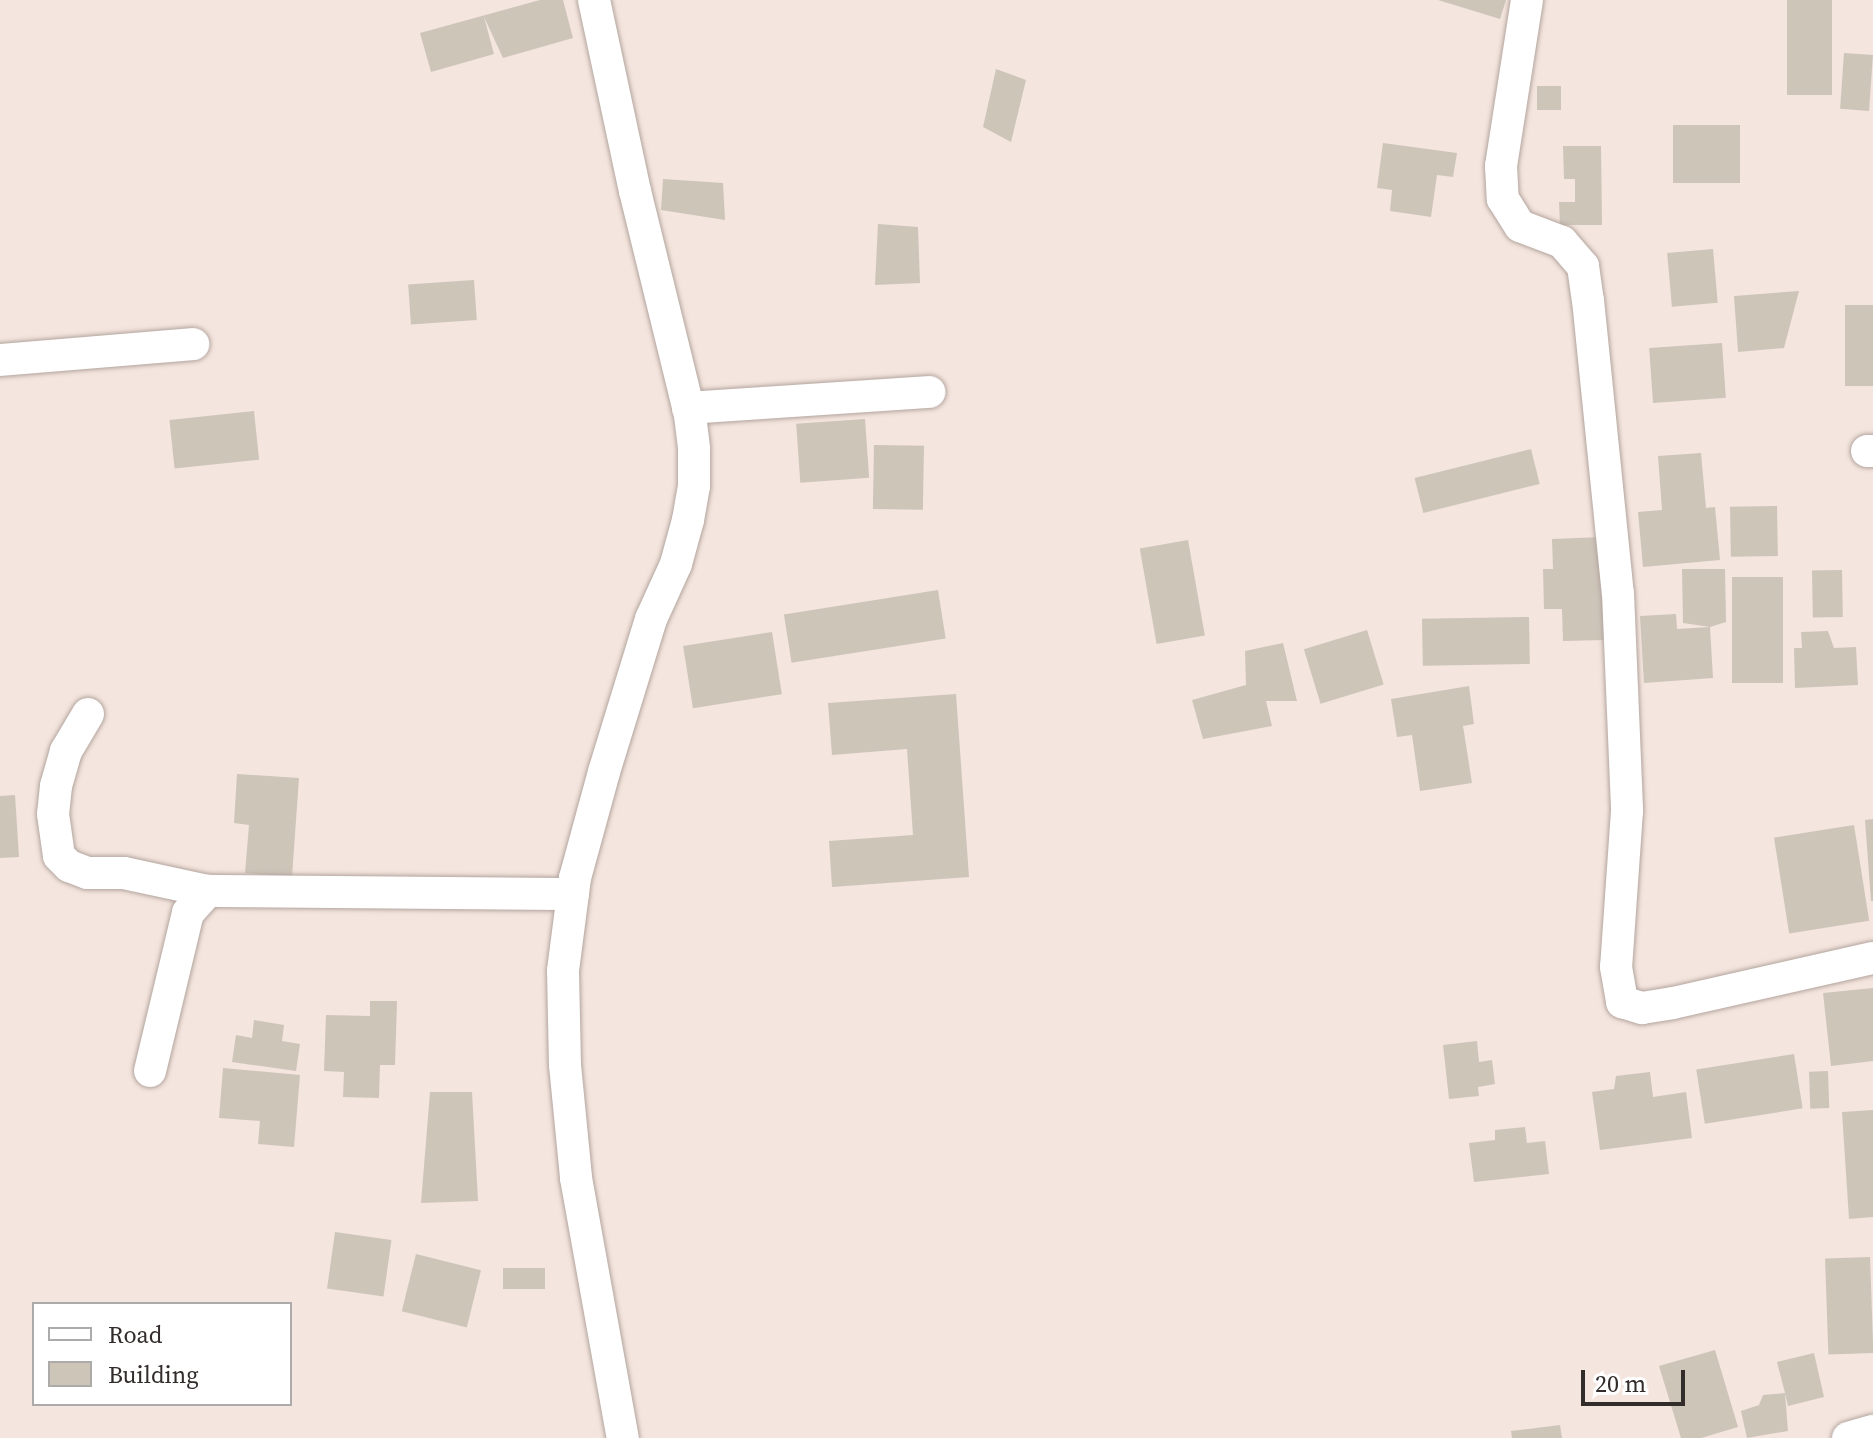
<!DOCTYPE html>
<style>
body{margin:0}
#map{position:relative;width:1873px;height:1438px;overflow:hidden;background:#f4e5de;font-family:"Source Serif 4",serif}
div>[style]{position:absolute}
.building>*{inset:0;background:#cec5b9;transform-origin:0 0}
.roads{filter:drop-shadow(0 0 2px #b3a59e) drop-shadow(0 0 2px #b3a59e)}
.minor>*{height:32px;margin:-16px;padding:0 16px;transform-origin:16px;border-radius:16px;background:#fff}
span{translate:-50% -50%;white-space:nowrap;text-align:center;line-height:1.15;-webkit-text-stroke:7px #fff;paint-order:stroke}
.legend{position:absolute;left:32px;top:1302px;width:260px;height:104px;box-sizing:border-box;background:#fff;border:2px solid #adabaa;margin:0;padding:10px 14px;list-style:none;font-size:24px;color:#322c2a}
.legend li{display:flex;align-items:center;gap:16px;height:40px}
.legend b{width:40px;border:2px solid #adabaa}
.scale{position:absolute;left:1581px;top:1370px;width:104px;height:36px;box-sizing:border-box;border:4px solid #322c2a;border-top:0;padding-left:10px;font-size:24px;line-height:28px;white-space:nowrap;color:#322c2a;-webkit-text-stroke:6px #fff;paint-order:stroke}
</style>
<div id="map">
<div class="building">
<i style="clip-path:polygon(540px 0,563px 0,573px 38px,503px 58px,484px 17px,494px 54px,431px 72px,420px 33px)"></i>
<i style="clip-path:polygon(1438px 0,1506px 0,1500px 19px)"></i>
<i style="left:1787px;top:0;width:45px;height:95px"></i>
<i style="left:1844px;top:53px;width:29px;height:56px;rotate:4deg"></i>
<i style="clip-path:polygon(996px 69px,1026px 80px,1011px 142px,983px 127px)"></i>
<i style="left:1537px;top:86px;width:24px;height:24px"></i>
<i style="left:1673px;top:125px;width:67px;height:58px"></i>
<i style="clip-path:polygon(1383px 143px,1457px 153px,1453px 177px,1437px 175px,1431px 217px,1390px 211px,1392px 190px,1377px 188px)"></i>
<i style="clip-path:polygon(1563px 146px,1601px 146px,1602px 225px,1560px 225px,1559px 202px,1575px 202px,1575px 179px,1564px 179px)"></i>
<i style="clip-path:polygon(663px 179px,723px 183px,725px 220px,661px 210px)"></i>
<i style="clip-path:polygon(878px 224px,918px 227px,920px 283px,875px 285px)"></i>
<i style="left:1713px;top:249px;width:54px;height:46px;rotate:85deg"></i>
<i style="left:474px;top:280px;width:40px;height:66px;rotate:86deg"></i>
<i style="clip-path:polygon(1799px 291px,1784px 348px,1738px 352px,1734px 296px)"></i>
<i style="left:1873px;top:305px;width:81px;height:28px;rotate:90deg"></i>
<i style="left:1722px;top:343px;width:55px;height:73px;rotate:86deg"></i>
<i style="left:254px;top:411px;width:49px;height:85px;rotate:84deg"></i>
<i style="left:865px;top:419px;width:59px;height:69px;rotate:86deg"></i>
<i style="left:874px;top:445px;width:50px;height:64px;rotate:1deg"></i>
<i style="left:1531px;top:449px;width:36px;height:120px;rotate:76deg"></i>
<i style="clip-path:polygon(1701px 453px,1706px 508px,1715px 507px,1720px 560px,1643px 567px,1638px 512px,1662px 510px,1658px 456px)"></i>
<i style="left:1777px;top:506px;width:50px;height:47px;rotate:89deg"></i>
<i style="clip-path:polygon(1602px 537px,1606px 640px,1563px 641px,1562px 609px,1544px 609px,1543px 569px,1553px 569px,1552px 539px)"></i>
<i style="left:1188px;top:540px;width:97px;height:49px;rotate:80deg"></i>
<i style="clip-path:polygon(1682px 569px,1725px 569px,1726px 622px,1710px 627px,1713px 678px,1644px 683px,1640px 616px,1676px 614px,1677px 629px,1710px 627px,1683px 623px)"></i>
<i style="left:1842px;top:570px;width:47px;height:30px;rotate:89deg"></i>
<i style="left:1732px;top:577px;width:51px;height:106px"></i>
<i style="left:938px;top:590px;width:49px;height:156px;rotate:81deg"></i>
<i style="left:1529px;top:617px;width:47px;height:107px;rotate:89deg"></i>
<i style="left:1367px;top:630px;width:57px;height:66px;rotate:73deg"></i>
<i style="clip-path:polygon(1828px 631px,1834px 648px,1856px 647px,1858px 685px,1795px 688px,1794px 648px,1802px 648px,1801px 632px)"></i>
<i style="left:772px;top:632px;width:63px;height:90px;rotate:81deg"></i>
<i style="clip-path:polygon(1283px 643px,1297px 701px,1266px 701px,1272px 726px,1203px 739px,1192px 700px,1246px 685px,1245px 651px)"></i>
<i style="clip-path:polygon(1469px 686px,1474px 724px,1463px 726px,1472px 783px,1420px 791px,1412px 735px,1397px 737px,1391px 699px)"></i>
<i style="clip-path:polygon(956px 694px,969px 877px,832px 887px,829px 841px,913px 835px,907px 749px,832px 755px,828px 703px)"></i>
<i style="clip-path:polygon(237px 774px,299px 778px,292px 877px,245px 873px,249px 825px,234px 823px)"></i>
<i style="clip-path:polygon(15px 795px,19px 857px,0 858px,0 796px)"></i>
<i style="clip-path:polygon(1873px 819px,1873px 901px,1871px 901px,1865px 820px)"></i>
<i style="left:1854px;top:825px;width:97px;height:81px;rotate:81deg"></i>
<i style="clip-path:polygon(1873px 988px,1873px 1061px,1831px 1066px,1823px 993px)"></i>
<i style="clip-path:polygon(370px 1001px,397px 1001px,395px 1065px,380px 1065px,379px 1098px,343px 1097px,344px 1072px,324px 1071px,326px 1015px,370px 1016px)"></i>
<i style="clip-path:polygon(254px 1020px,284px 1025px,282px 1041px,300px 1044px,296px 1071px,232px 1062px,236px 1035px,252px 1038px)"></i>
<i style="clip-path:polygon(1477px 1041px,1479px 1062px,1492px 1060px,1495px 1084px,1478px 1087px,1479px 1096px,1449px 1099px,1443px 1045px)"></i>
<i style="left:1794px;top:1054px;width:55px;height:99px;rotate:81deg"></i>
<i style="clip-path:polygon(223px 1068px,300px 1075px,294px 1147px,258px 1144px,260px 1121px,219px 1118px)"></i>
<i style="left:1828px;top:1071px;width:37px;height:19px;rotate:88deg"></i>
<i style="clip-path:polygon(1650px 1072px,1653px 1097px,1686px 1092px,1692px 1138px,1600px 1150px,1592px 1092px,1614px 1089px,1616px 1076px)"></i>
<i style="clip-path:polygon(430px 1092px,472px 1092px,478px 1201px,421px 1203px)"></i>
<i style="clip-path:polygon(1873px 1110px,1873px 1217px,1849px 1219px,1842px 1112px)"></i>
<i style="clip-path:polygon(1525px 1127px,1527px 1143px,1545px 1141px,1549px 1174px,1474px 1182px,1469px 1143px,1495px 1140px,1495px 1130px)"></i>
<i style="left:335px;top:1232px;width:57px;height:57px;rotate:8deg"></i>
<i style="left:416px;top:1254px;width:67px;height:59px;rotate:14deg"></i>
<i style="left:1870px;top:1257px;width:96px;height:45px;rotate:88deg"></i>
<i style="left:503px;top:1268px;width:42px;height:21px"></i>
<i style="clip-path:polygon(1715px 1350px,1738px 1427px,1701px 1438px,1681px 1438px,1659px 1366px)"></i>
<i style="clip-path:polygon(1814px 1353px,1824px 1397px,1788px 1406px,1785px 1393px,1788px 1431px,1747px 1438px,1741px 1411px,1759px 1405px,1763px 1395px,1785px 1393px,1777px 1362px)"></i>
<i style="clip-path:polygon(1560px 1425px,1562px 1438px,1512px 1438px,1511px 1431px)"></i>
</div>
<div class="roads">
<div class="minor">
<i style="left:594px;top:0;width:195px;rotate:77.9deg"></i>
<i style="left:635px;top:191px;width:231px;rotate:76.2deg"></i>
<i style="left:690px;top:415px;width:34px;rotate:83deg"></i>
<i style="left:694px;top:449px;width:37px;rotate:90deg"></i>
<i style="left:694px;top:486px;width:35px;rotate:100deg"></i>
<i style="left:688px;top:520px;width:46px;rotate:105.3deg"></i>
<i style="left:676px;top:564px;width:60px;rotate:114.4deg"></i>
<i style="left:651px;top:619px;width:160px;rotate:107.1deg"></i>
<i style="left:604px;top:772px;width:110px;rotate:105.3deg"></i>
<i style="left:575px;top:878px;width:94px;rotate:97.4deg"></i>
<i style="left:563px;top:971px;width:94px;rotate:88.8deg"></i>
<i style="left:565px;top:1065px;width:114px;rotate:84.4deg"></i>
<i style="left:576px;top:1178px;width:264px;rotate:79.8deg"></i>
<i style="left:1527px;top:0;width:168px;rotate:98.9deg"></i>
<i style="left:1501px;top:166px;width:33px;rotate:87deg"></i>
<i style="left:1503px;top:199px;width:32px;rotate:58deg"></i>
<i style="left:1520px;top:226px;width:45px;rotate:20.9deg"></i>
<i style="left:1562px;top:242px;width:32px;rotate:49deg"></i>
<i style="left:1583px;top:266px;width:34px;rotate:82deg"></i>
<i style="left:1588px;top:300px;width:295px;rotate:84.2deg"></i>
<i style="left:1618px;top:593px;width:218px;rotate:87.6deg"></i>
<i style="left:1627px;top:811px;width:156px;rotate:94deg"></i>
<i style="left:1616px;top:967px;width:36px;rotate:80deg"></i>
<i style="left:1622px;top:1002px;width:21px;rotate:17deg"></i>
<i style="left:1642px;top:1008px;width:31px;rotate:-9deg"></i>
<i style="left:1673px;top:1003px;width:205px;rotate:-12.7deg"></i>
<i style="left:0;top:360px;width:194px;rotate:-4.7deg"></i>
<i style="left:688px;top:408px;width:242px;rotate:-3.8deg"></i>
<i style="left:1867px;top:451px;width:6px"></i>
<i style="left:88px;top:714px;width:43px;rotate:120.7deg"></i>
<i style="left:66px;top:751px;width:36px;rotate:106deg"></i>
<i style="left:56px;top:786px;width:28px;rotate:96deg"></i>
<i style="left:53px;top:814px;width:42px;rotate:81.9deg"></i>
<i style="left:59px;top:856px;width:14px;rotate:45deg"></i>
<i style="left:69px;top:866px;width:19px;rotate:21deg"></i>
<i style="left:87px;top:873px;width:37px"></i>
<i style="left:124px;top:873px;width:86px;rotate:12.1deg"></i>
<i style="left:150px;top:1071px;width:163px;rotate:-76.5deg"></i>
<i style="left:188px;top:913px;width:30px;rotate:-48deg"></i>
<i style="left:208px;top:891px;width:365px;rotate:0.5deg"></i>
<i style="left:1848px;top:1438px;width:26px;rotate:-16deg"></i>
</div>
</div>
<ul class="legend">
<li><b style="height:10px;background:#fff"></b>Road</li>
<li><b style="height:22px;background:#cec5b9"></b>Building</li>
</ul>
<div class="scale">20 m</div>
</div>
